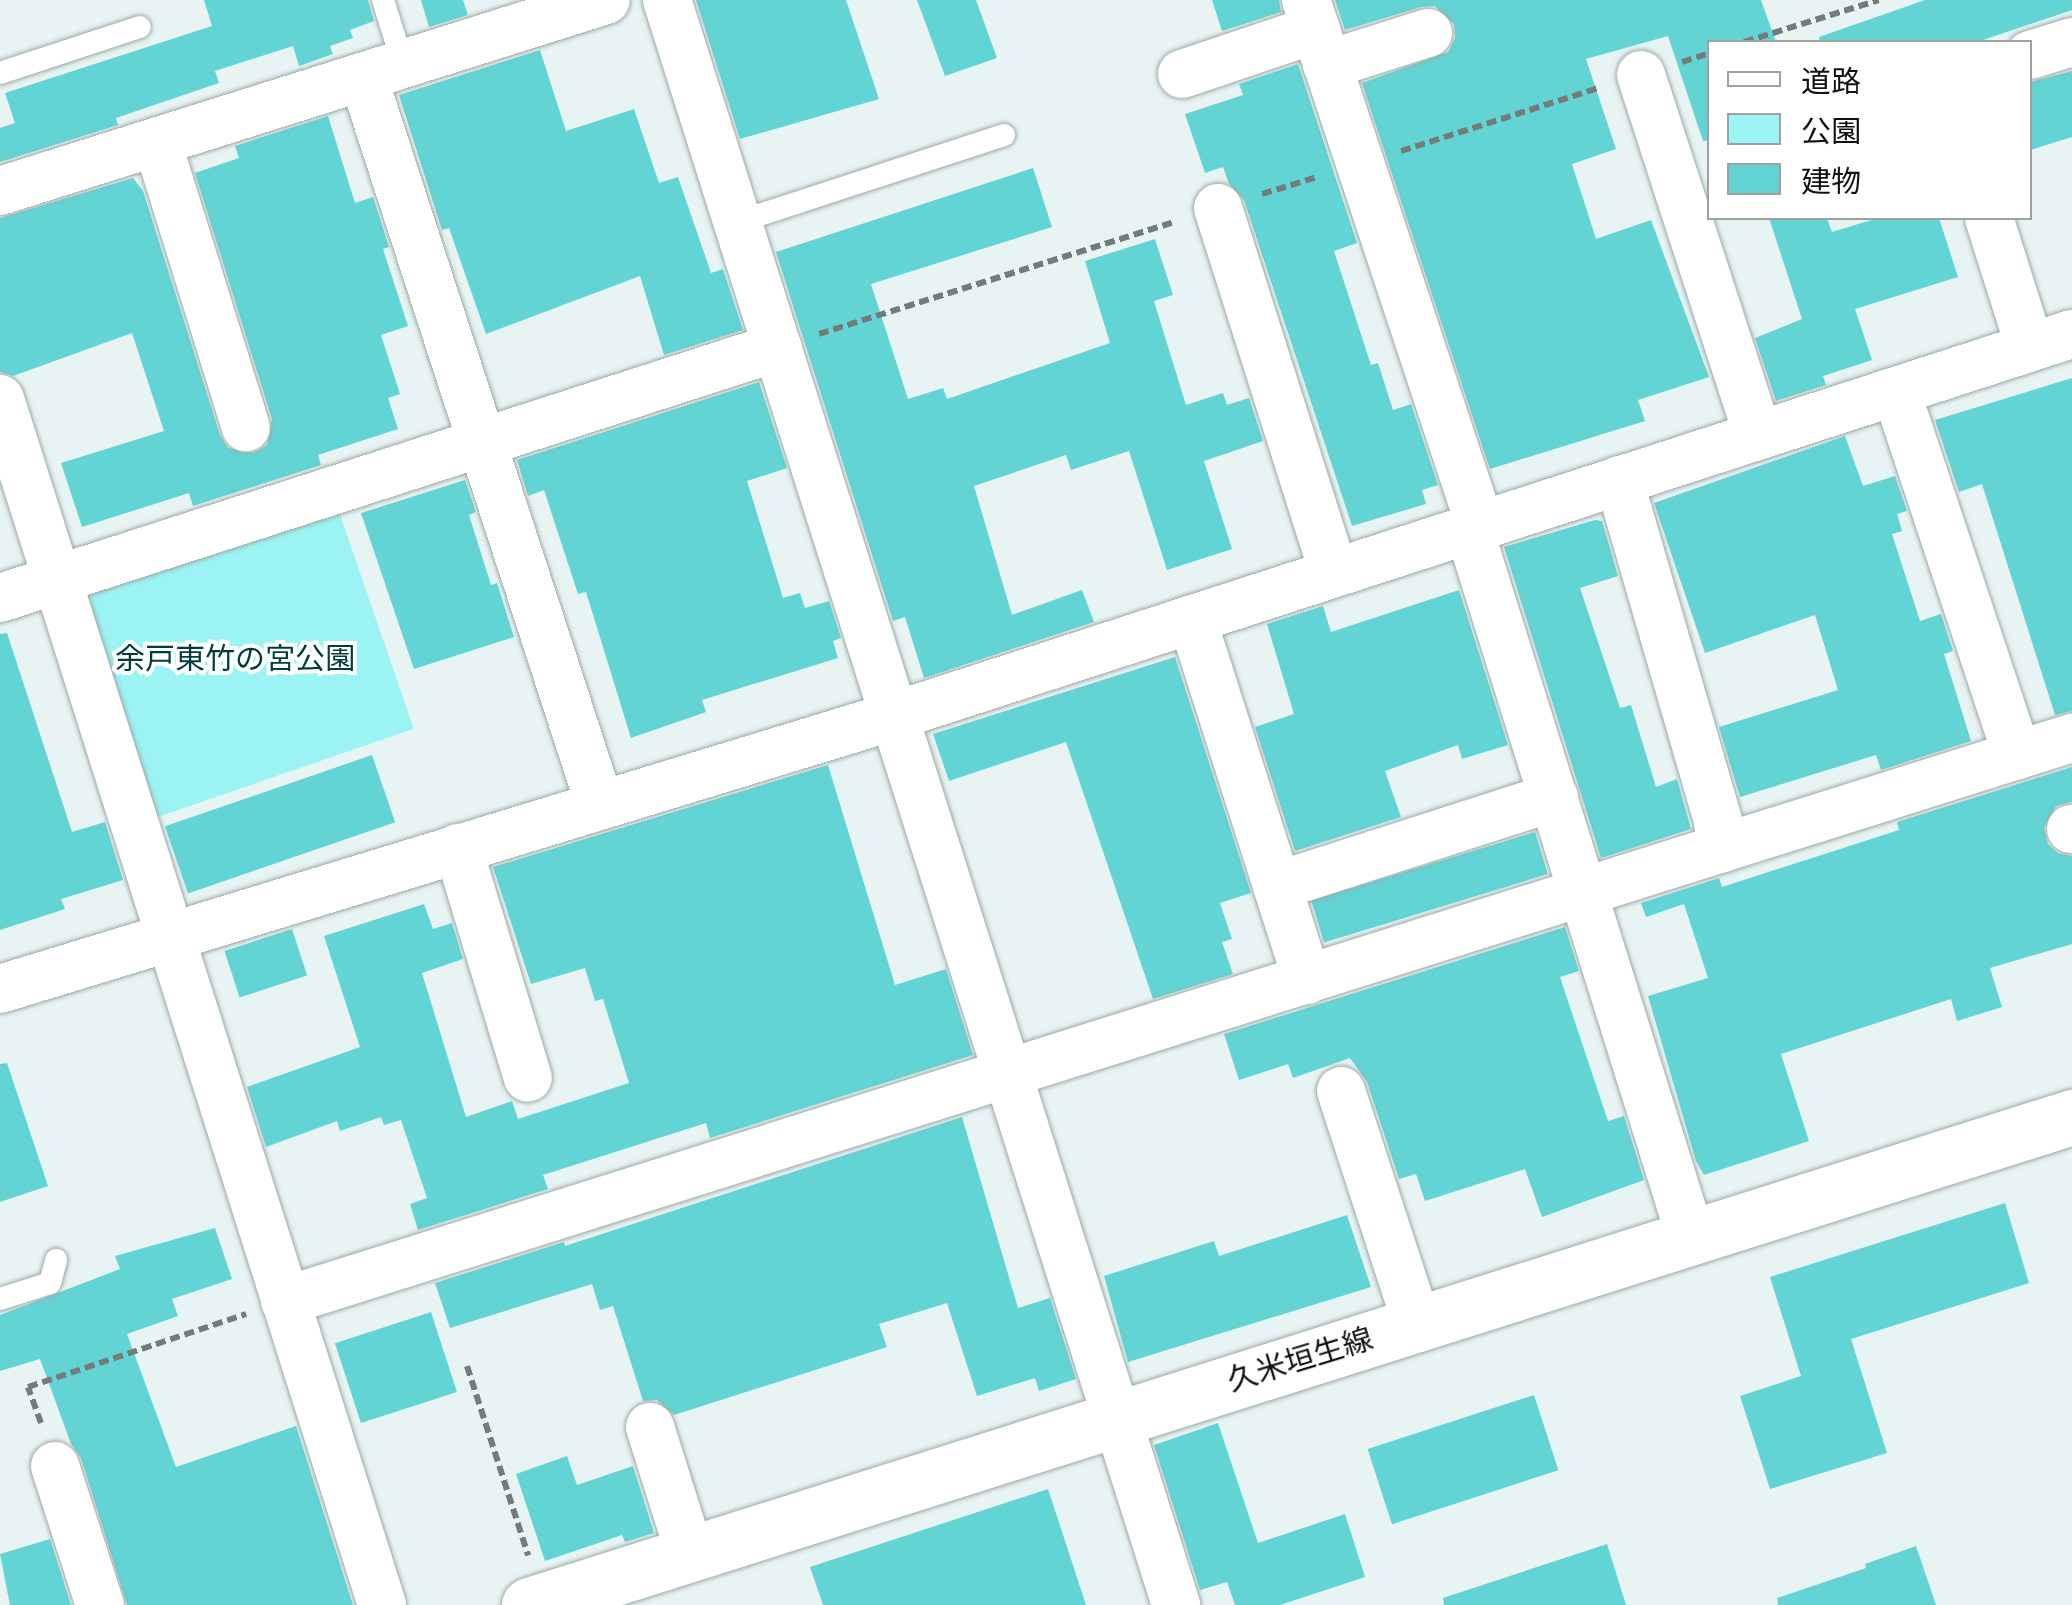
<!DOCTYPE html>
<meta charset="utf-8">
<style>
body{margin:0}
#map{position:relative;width:2072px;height:1605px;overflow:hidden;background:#e8f4f4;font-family:Rubik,"Noto Sans JP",sans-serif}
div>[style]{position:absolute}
.green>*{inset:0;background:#9bf4f3;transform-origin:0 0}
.building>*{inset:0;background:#62d4d3;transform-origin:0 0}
.path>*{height:6px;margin-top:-3px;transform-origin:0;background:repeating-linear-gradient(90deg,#747b7b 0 10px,transparent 0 15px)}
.roads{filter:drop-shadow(0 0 2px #9da9a8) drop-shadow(0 0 2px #9da9a8)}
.lane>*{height:22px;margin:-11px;padding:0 11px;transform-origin:11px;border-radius:11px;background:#fff}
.street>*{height:48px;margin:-24px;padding:0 24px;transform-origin:24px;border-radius:24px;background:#fff}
.secondary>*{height:55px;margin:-27.5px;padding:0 27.5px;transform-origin:27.5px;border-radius:27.5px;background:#fff}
span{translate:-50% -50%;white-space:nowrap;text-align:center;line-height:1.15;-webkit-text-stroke:8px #fff;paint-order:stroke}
.park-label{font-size:30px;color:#023b3b}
.street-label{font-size:30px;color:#0e1212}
.legend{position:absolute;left:1707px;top:40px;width:325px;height:180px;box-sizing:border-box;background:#fff;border:2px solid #9fa0a0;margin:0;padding:12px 18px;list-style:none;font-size:30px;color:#0e1212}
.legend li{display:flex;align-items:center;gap:20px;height:50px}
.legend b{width:50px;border:2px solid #9fa0a0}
</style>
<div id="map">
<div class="green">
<i style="left:335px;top:500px;width:242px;height:277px;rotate:71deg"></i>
</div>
<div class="building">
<i style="clip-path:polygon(204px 0,368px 0,374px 21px,350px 30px,353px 38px,330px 46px,333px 54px,299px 66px,293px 46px,215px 71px,219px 83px,116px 118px,118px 125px,0 162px,0 128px,15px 123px,5px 93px,212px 26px)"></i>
<i style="clip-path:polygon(421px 0,463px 0,468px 15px,429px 27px)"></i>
<i style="clip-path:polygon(696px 0,846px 0,879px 99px,740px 139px)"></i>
<i style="clip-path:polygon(917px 0,976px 0,997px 58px,945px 76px)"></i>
<i style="clip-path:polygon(1212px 0,1279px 0,1281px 12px,1222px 31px)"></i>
<i style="clip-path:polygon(1335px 0,1761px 0,1776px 42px,1710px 42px,1710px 140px,1703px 141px,1668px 36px,1586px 59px,1616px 149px,1572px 164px,1596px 239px,1651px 220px,1709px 377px,1638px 400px,1645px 421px,1490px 469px,1362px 83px,1448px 52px,1455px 38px,1454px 24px,1435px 6px,1421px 7px,1345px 30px)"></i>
<i style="clip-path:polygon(1925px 0,2072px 0,2072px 10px,1977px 42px,1820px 42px,1819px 37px)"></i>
<i style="clip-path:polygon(540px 50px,566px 131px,634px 109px,659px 183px,678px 177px,711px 273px,723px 269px,743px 330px,664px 355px,640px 276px,486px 334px,449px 228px,442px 230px,399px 95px)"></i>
<i style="clip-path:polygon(1298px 64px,1357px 243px,1334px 251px,1371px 365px,1378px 363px,1393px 410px,1411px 404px,1438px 485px,1422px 490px,1426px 504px,1352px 526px,1244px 200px,1229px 184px,1223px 167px,1205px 173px,1185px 114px,1243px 95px,1239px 84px)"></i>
<i style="clip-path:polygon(2072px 71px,2072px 137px,2030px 150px,2030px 82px)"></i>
<i style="clip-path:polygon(328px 116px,355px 203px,373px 197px,389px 247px,383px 249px,408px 326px,381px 335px,400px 394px,388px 398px,398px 429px,318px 455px,321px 465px,193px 506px,189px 493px,82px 527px,61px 463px,164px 431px,132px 333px,13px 376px,0 372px,0 218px,133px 178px,143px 191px,220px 435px,228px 448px,253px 453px,267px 445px,272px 419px,195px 173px,239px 158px,235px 146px)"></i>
<i style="clip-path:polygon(1033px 168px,1052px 227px,871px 284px,908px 399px,943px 388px,947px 399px,1110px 343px,1085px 261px,1155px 239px,1173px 295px,1154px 301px,1186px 405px,1223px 393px,1227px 405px,1249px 398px,1263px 441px,1204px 461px,1232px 549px,1167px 570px,1129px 451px,1071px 470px,1066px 455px,974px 486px,1012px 615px,1082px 590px,1094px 622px,924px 678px,905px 617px,893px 621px,776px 252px)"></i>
<i style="clip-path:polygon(1769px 218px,1827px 218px,1832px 232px,1878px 218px,1939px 218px,1958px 277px,1855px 309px,1872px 360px,1823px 376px,1826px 385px,1776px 401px,1755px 338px,1802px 319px)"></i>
<i style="clip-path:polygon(2072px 378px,2072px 711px,2055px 715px,1982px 484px,1959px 492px,1935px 420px)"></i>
<i style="clip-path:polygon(759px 382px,787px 468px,747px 481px,783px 598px,800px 593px,805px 608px,829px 601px,841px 638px,833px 641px,838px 658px,702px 700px,706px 712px,631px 738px,586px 592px,578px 594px,544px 490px,528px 496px,517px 460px)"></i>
<i style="clip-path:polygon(1845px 436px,1863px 486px,1895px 476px,1907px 511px,1897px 514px,1902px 531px,1892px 534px,1920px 621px,1941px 614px,1953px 651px,1944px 654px,1971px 741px,1881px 770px,1876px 755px,1740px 797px,1719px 727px,1838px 690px,1815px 615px,1705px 653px,1654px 503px)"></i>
<i style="clip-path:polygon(465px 480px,476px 512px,469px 515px,491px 585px,497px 583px,514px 637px,414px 669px,361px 513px)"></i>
<i style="clip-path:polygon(1595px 520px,1602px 521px,1618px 576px,1580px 588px,1620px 708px,1631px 705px,1656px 787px,1677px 779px,1691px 829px,1601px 858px,1504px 547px)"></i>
<i style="clip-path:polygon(1459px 590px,1508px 745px,1462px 759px,1458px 745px,1385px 771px,1401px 817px,1295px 851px,1255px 727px,1294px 714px,1267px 624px,1323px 606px,1331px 632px)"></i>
<i style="clip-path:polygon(7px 633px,72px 832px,105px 822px,123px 880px,61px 899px,65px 909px,0 930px,0 634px)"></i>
<i style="clip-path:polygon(1175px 657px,1251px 893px,1220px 903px,1232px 939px,1222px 942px,1233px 974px,1153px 999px,1066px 742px,949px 781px,933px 734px)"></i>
<i style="left:372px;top:755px;width:71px;height:219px;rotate:71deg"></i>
<i style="clip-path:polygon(828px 765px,895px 985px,946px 969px,973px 1055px,710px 1138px,706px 1123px,543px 1175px,548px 1189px,418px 1230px,410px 1204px,427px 1198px,401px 1120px,384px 1125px,381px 1117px,340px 1131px,337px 1121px,266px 1147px,247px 1087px,360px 1047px,324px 936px,424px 904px,433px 929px,452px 923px,463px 959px,422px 973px,466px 1117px,512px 1101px,518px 1119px,629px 1083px,603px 999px,595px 1001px,585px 968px,531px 984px,493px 867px)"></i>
<i style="clip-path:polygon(2072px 767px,2072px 802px,2056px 806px,2044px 828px,2048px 844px,2058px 853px,2072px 856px,2072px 944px,1990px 968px,2002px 1007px,1957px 1021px,1951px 999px,1781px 1054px,1809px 1141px,1704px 1175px,1696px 1161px,1648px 996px,1708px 978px,1684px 904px,1646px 917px,1641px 903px,1719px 878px,1722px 887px,1899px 830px,1897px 822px)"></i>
<i style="left:1535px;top:832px;width:44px;height:234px;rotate:73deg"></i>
<i style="clip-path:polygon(1565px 927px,1579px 971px,1560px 977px,1608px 1121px,1624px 1116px,1644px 1180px,1542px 1217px,1525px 1169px,1425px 1201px,1416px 1174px,1399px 1179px,1367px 1082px,1350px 1058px,1293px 1078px,1288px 1064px,1239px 1080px,1224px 1034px)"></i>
<i style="left:292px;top:929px;width:49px;height:71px;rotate:72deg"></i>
<i style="clip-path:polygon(7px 1063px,48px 1186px,0 1202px,0 1064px)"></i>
<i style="clip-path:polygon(962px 1117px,1018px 1308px,1050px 1298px,1076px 1379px,1039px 1391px,1035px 1378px,977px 1396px,947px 1303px,879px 1324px,887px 1347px,674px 1415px,657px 1400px,643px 1401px,613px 1306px,600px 1310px,592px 1284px,450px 1328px,435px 1283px,564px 1242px,565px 1246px)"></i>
<i style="clip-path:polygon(2005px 1203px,2029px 1283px,1851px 1339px,1887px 1453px,1770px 1489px,1740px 1396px,1801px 1376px,1770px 1277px)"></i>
<i style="clip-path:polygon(1347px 1215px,1371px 1287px,1128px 1362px,1104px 1276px,1214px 1241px,1219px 1256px)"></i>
<i style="clip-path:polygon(215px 1228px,232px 1279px,172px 1299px,178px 1316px,127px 1334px,176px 1467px,296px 1426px,353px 1605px,127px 1605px,81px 1458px,71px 1444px,40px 1359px,0 1371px,0 1315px,120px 1269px,115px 1256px)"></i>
<i style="left:431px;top:1312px;width:84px;height:101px;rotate:72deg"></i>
<i style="left:1534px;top:1395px;width:79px;height:175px;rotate:72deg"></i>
<i style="clip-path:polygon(1218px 1423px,1258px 1543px,1345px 1514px,1365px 1577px,1280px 1605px,1235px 1605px,1227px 1582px,1200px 1590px,1154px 1445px)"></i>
<i style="clip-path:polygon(567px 1456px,577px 1485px,633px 1466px,654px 1533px,625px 1542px,622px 1535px,545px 1561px,516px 1474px)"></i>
<i style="clip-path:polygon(1048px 1489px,1086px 1605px,823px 1605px,810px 1567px)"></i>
<i style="clip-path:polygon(50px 1539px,71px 1605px,10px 1605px,0 1554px)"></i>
<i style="clip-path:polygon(1607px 1544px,1626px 1605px,1444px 1605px,1443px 1598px)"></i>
<i style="clip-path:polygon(1916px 1546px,1936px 1605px,1778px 1605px,1777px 1598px,1866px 1568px,1865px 1564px)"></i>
</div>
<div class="path">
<i style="left:1744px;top:42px;width:141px;rotate:-17.3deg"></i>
<i style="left:1682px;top:62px;width:29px;rotate:-18deg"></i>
<i style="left:1401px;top:151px;width:208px;rotate:-17.7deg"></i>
<i style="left:1262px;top:194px;width:58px;rotate:-17.2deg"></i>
<i style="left:819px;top:334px;width:372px;rotate:-17.5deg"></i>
<i style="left:467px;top:1366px;width:199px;rotate:72.1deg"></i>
<i style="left:41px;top:1423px;width:38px;rotate:-110deg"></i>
<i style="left:28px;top:1387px;width:230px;rotate:-18.5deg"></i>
</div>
<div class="roads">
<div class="lane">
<i style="left:383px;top:0;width:67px;rotate:72.6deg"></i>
<i style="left:0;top:73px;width:147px;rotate:-18.2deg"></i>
<i style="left:738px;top:222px;width:280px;rotate:-18.1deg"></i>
<i style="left:0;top:1299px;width:52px;rotate:-17.7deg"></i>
<i style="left:50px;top:1283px;width:24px;rotate:-75deg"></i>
</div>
<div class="street">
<i style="left:667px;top:0;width:1684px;rotate:72.4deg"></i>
<i style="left:1306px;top:0;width:553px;rotate:71.66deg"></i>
<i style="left:2030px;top:55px;width:44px;rotate:-17.2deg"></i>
<i style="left:1327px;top:65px;width:106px;rotate:-17.6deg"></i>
<i style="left:1182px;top:74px;width:141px;rotate:-18.6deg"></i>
<i style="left:1641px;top:75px;width:379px;rotate:72deg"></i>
<i style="left:363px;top:77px;width:766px;rotate:71.97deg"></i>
<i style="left:157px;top:142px;width:299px;rotate:72.7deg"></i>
<i style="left:0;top:191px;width:635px;rotate:-17.49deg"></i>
<i style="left:1218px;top:208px;width:383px;rotate:72.4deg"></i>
<i style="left:1989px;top:218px;width:135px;rotate:72.4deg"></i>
<i style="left:1896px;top:391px;width:384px;rotate:71.6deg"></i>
<i style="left:0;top:399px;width:1265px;rotate:72.42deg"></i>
<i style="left:1619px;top:480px;width:355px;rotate:73.8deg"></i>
<i style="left:1718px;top:821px;width:28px;rotate:84deg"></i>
<i style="left:1469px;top:529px;width:743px;rotate:72.61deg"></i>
<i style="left:0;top:598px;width:817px;rotate:-17.88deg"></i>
<i style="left:1192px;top:619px;width:379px;rotate:72.3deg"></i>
<i style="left:2071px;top:829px;width:1px"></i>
<i style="left:458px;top:848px;width:240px;rotate:73.1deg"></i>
<i style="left:1277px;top:886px;width:291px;rotate:-17.8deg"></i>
<i style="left:0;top:989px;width:935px;rotate:-16.98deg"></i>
<i style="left:894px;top:716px;width:1238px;rotate:-17.97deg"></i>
<i style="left:1341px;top:1091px;width:244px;rotate:71.9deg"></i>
<i style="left:285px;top:1301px;width:1874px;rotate:-17.49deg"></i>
<i style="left:650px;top:1427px;width:133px;rotate:72.5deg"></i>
<i style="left:55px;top:1466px;width:146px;rotate:72.1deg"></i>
</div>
<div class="secondary">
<i style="left:529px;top:1605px;width:1618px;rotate:-17.55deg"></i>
</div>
</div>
<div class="park-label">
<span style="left:235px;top:659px">余戸東竹の宮公園</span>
</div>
<div class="street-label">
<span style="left:1300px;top:1360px;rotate:-17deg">久米垣生線</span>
</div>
<ul class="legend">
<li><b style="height:12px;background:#fff"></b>道路</li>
<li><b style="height:28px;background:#9bf4f3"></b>公園</li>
<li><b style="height:28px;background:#62d4d3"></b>建物</li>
</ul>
</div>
